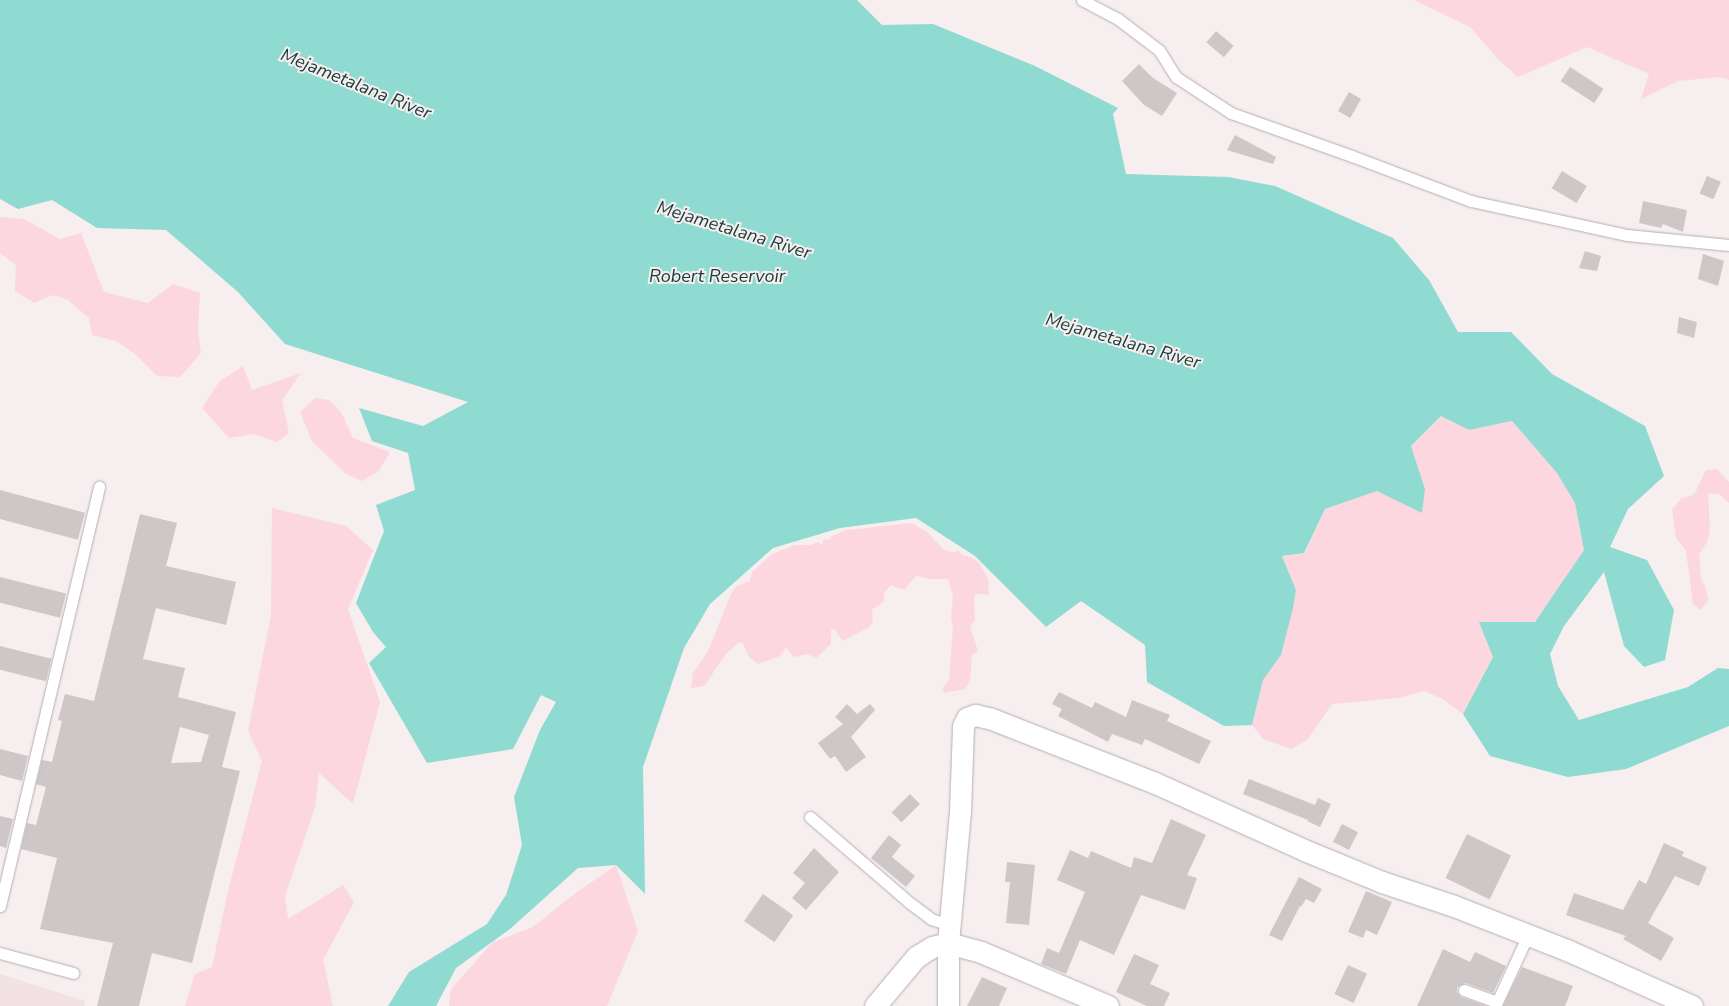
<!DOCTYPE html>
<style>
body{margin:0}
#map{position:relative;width:1729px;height:1006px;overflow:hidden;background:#f6eeef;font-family:"Nunito Sans",sans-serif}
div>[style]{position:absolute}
.built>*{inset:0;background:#f2e1e5}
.green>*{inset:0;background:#fcd7df}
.water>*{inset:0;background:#8fdad1}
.building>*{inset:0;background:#cec7c8;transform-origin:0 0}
.roads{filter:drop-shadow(0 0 1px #b5aeaf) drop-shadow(0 0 1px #b5aeaf)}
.lane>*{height:11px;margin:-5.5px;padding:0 5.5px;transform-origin:5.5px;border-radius:5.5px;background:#fff}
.street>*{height:21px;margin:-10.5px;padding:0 10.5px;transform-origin:10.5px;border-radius:10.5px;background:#fff}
span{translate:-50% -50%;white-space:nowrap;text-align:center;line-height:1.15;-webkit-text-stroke:4px #f6eeef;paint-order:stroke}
.water-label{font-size:18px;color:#173b37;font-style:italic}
</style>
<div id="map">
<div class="built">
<i style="clip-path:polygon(0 974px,85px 1001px,84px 1006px,0 1006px)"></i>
</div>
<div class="green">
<i style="clip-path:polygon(1414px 0,1729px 0,1729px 80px,1720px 77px,1678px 81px,1641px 99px,1649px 74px,1587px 47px,1518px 77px,1498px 59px,1470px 27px)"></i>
<i style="clip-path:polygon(0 217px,24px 219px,60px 239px,81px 233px,104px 292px,148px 303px,173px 284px,200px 293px,198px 330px,201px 353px,180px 377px,157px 376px,135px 354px,116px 341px,92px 335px,89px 318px,68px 300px,53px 295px,34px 303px,15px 291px,16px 265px,0 253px)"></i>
<i style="clip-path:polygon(243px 366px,252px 390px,301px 373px,282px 400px,289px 433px,277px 442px,255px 434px,229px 438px,202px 408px,219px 382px)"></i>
<i style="clip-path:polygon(315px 398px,329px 400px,341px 412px,353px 438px,390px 452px,378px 472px,362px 481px,346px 474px,312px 441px,300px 412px)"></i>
<i style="clip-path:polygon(1441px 416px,1469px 430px,1512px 421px,1557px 473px,1575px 503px,1584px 550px,1535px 622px,1493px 657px,1463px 714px,1444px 700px,1425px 691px,1398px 698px,1332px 704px,1307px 740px,1291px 749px,1263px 739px,1252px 725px,1263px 680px,1281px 655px,1296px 590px,1282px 556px,1305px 553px,1325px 509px,1377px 491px,1422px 512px,1425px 489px,1411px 446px)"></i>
<i style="clip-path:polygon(1717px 469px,1729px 482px,1729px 503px,1719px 494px,1708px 493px,1710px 530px,1708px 540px,1699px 555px,1701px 578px,1706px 588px,1708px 600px,1701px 610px,1693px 604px,1686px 551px,1676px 538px,1672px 509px,1682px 498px,1694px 495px,1706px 470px)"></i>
<i style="clip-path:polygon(272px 508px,346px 526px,373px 550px,348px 609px,380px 702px,353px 804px,319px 773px,315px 807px,285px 896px,288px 919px,343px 885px,354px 902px,323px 960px,333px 1006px,185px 1006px,195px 974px,212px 967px,228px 891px,262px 761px,248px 731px,271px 615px)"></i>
<i style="clip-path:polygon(911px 523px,927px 532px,943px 549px,953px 553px,958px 550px,962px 555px,971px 557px,979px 563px,988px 579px,989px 595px,976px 594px,974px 598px,975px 620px,970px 626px,978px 651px,972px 655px,970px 681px,965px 689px,945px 693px,942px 689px,949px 680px,953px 628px,951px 618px,953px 596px,948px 579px,928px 579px,917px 575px,904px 590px,891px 585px,884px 593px,884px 602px,872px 609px,873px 622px,869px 627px,843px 641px,834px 629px,831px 630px,831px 644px,816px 658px,808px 654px,793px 657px,786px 647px,780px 656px,758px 664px,749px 657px,743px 644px,739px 642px,726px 654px,704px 686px,691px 688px,693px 673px,708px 651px,731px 594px,737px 586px,750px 581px,752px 572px,772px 554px,795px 545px,811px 545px,818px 542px,823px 545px,823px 539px,829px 540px,832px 536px,847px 530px)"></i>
<i style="clip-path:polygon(616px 865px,638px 931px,607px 1006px,449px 1006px,451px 989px,493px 942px,533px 927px,573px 895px)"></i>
</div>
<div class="water">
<i style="clip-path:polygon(0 0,857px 0,882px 25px,933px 24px,1035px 66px,1118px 108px,1113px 114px,1126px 174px,1228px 177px,1275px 186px,1393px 238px,1429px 280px,1458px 332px,1511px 332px,1552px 374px,1645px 426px,1664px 476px,1628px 509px,1610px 547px,1647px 560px,1674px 610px,1665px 660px,1644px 667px,1624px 646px,1604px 572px,1564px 626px,1550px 654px,1558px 686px,1579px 720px,1688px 687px,1718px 668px,1729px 669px,1729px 726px,1626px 769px,1568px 777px,1490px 756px,1463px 714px,1493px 657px,1479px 622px,1535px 622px,1584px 550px,1575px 503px,1557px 473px,1512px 421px,1469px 430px,1441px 416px,1411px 446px,1425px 489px,1422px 513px,1377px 491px,1325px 509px,1304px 553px,1282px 556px,1296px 590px,1293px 608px,1281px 655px,1263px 680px,1252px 725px,1224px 726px,1147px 682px,1145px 645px,1081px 601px,1046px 627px,975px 556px,916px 518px,840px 528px,773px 548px,710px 604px,684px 648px,643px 767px,645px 894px,616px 865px,578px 868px,510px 929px,456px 968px,436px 1006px,388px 1006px,409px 972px,487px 924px,506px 895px,522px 845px,514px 797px,540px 730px,556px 702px,541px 695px,513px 749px,427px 763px,369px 663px,386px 647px,373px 632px,356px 603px,384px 531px,376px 505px,415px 490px,408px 453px,372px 441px,359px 408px,423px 426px,468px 402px,285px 344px,238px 292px,166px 230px,97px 228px,52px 200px,18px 209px,0 199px)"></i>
</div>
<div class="building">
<i style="left:1216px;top:31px;width:23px;height:15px;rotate:40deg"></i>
<i style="clip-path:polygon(1139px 64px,1153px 78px,1177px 93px,1162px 116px,1144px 105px,1122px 81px)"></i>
<i style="left:1570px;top:67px;width:40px;height:17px;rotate:33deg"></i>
<i style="left:1349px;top:92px;width:14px;height:22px;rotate:30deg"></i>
<i style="clip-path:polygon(1235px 135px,1276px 157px,1273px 164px,1227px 150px)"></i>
<i style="left:1562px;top:171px;width:29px;height:20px;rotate:31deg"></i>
<i style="left:1707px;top:176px;width:15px;height:19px;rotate:23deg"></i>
<i style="clip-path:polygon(1643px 201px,1687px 210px,1683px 232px,1663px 224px,1661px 228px,1639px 223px)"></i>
<i style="clip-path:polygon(1585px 251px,1601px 256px,1597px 271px,1579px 268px)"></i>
<i style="clip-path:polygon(1703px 254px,1724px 261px,1718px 286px,1698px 279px)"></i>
<i style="clip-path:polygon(1679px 317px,1697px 322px,1694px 338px,1677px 333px)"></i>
<i style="left:0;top:490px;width:88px;height:28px;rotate:15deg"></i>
<i style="clip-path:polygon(evenodd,140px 514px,177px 523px,166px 566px,236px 582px,226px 625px,156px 608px,143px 659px,185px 668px,178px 697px,236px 712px,222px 767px,240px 771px,192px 963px,152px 953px,139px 1006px,97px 1006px,113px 943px,40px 929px,57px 858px,21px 849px,27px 823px,36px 825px,46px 787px,36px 784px,42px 760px,52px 762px,62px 721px,58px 720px,65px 694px,94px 701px,140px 514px,180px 727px,209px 735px,201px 762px,171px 763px,180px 727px)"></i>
<i style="left:0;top:577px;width:68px;height:25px;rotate:14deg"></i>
<i style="left:0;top:646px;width:53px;height:23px;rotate:14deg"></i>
<i style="clip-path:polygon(1059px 692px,1092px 708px,1095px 702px,1126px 717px,1132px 700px,1170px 715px,1167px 721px,1211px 741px,1199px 764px,1145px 739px,1142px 745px,1112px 734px,1108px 742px,1058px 716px,1062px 709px,1052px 704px)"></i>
<i style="clip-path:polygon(847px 704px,857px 714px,870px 704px,875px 710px,851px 737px,866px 757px,846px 772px,835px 756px,830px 759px,818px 743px,843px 724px,835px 717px)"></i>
<i style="clip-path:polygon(0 749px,28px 756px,22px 781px,0 775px)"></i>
<i style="clip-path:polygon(1249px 779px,1315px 805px,1318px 798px,1331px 804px,1320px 827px,1307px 821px,1308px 820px,1243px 794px)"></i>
<i style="left:910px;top:794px;width:14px;height:26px;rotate:45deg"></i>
<i style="clip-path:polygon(0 816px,13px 819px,6px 848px,0 846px)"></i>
<i style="clip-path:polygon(1171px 819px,1206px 835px,1187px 875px,1197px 878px,1185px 910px,1141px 895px,1114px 955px,1080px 940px,1066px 974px,1041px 964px,1047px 948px,1059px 953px,1085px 892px,1057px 880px,1070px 850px,1088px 858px,1091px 851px,1131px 868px,1134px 857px,1152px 863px)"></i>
<i style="left:1342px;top:824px;width:18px;height:20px;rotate:27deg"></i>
<i style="left:1467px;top:834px;width:49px;height:49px;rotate:26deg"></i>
<i style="clip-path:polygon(889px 835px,901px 845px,892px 857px,915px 876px,906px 887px,871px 858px)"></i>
<i style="clip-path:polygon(1664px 843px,1684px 852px,1682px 856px,1707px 867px,1699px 886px,1675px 876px,1648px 923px,1674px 938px,1661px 961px,1623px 939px,1626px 936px,1566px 915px,1574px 893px,1623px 910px,1639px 880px,1646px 884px)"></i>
<i style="clip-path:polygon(814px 848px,839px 872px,806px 910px,792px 898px,805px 883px,793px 873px)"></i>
<i style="clip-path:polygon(1007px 862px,1035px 865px,1029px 925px,1006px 923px,1010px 882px,1005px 882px)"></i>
<i style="clip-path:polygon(1299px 877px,1322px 889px,1314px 903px,1306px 899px,1301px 907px,1300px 906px,1282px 941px,1269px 935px)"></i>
<i style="clip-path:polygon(1366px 891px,1392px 902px,1377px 935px,1366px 930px,1363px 938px,1348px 932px)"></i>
<i style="left:763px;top:894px;width:37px;height:33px;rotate:35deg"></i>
<i style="clip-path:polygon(1443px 949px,1470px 962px,1475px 952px,1506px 966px,1493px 993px,1466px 983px,1457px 987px,1457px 992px,1461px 997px,1486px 1006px,1417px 1006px)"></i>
<i style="clip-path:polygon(1134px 954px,1159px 965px,1150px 984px,1170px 993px,1164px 1006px,1147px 1006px,1116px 992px)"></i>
<i style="left:1348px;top:965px;width:21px;height:32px;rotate:25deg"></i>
<i style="clip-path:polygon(1522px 967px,1573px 986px,1565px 1006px,1503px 1006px)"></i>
<i style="clip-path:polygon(982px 977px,1007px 988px,999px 1006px,967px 1006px)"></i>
</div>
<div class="roads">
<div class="lane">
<i style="left:1082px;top:0;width:41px;rotate:27.8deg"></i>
<i style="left:1118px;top:19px;width:51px;rotate:37.1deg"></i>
<i style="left:1159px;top:50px;width:32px;rotate:58deg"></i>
<i style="left:1176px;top:77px;width:66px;rotate:33.2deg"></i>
<i style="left:1231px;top:113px;width:128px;rotate:19.6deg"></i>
<i style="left:1352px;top:156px;width:127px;rotate:20.7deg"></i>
<i style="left:1471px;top:201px;width:160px;rotate:12.3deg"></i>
<i style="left:1627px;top:235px;width:102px;rotate:5.6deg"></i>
<i style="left:810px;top:817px;width:132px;rotate:40.7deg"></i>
<i style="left:910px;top:903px;width:26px;rotate:37deg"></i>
<i style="left:931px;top:919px;width:19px;rotate:18deg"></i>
<i style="left:0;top:906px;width:431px;rotate:-76.7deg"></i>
<i style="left:0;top:953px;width:76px;rotate:15.3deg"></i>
<i style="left:1464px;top:990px;width:35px;rotate:20deg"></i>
<i style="left:1497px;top:1002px;width:74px;rotate:-65.2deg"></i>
</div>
<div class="street">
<i style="left:875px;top:1006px;width:64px;rotate:-50.1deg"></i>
<i style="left:916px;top:957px;width:19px;rotate:-32deg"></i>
<i style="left:932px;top:947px;width:16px;rotate:-14deg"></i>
<i style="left:948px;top:943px;width:34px;rotate:15deg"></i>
<i style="left:981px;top:952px;width:138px;rotate:23deg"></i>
<i style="left:948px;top:1006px;width:63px;rotate:-90deg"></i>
<i style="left:948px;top:943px;width:132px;rotate:-84.8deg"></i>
<i style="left:960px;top:812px;width:86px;rotate:-88deg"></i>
<i style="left:963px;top:726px;width:9px;rotate:-63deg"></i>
<i style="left:967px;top:718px;width:9px;rotate:-21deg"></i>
<i style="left:975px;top:715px;width:17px;rotate:13deg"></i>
<i style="left:992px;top:719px;width:173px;rotate:21.4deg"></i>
<i style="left:1153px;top:782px;width:166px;rotate:24.2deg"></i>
<i style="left:1304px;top:850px;width:84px;rotate:22.3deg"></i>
<i style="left:1382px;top:882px;width:76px;rotate:18.4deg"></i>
<i style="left:1454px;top:906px;width:121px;rotate:21.3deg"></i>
<i style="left:1567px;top:950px;width:137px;rotate:24.1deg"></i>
</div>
</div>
<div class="water-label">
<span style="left:356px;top:84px;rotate:22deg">Mejametalana River</span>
<span style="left:734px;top:230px;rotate:17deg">Mejametalana River</span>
<span style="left:717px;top:276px">Robert Reservoir</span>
<span style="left:1123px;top:341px;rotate:16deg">Mejametalana River</span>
</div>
</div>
